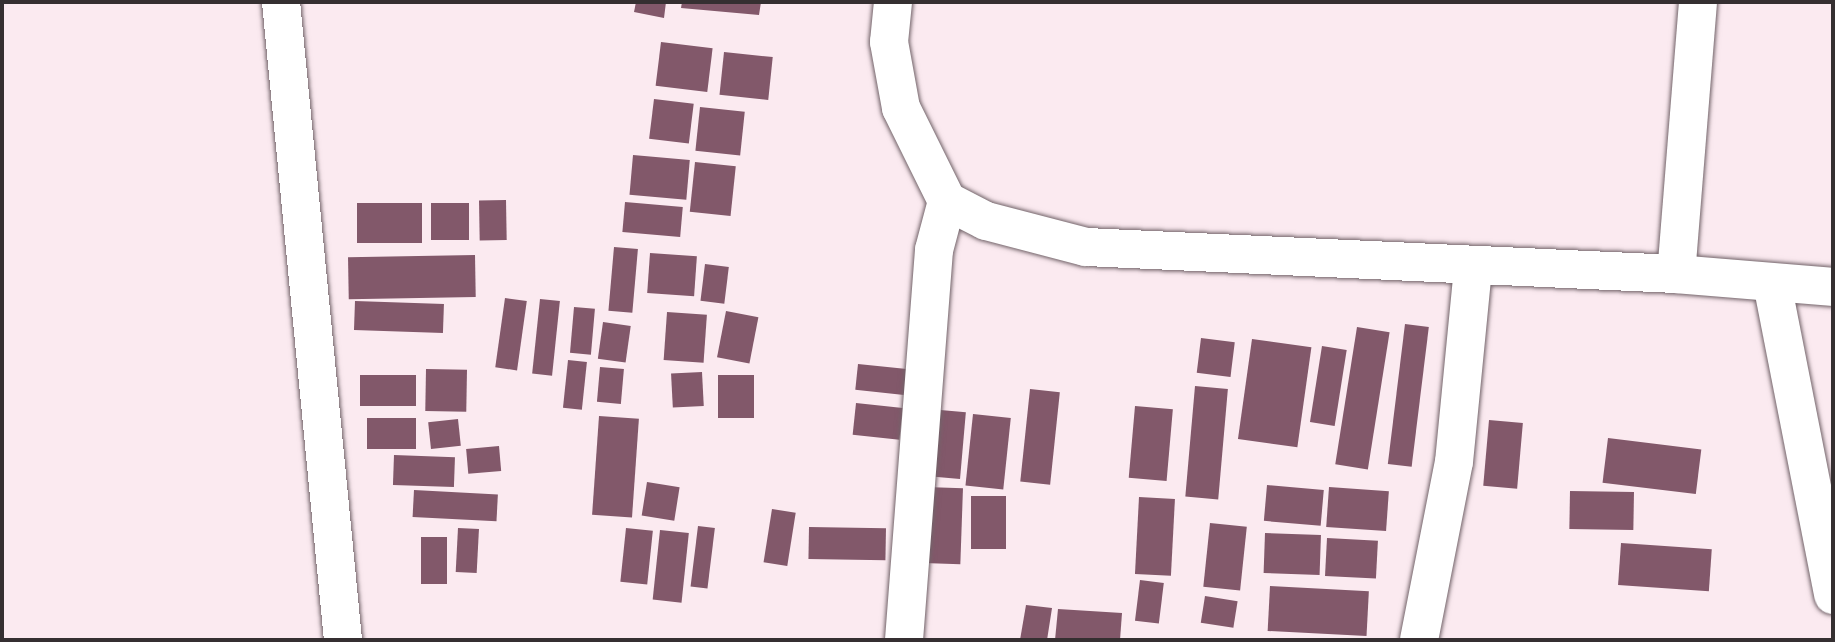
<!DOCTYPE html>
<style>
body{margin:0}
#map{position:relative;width:1835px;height:642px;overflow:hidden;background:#fbeaf0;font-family:"Roboto Condensed",sans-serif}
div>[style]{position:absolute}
.building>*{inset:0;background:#82586a;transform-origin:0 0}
.roads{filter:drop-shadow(0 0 2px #726369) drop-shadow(0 0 2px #726369)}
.minor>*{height:38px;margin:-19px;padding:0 19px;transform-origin:19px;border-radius:19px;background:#fff}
span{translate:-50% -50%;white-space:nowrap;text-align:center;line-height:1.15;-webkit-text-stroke:7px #fbeaf0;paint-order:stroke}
.frame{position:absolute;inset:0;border:4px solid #352f31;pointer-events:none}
</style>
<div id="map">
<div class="building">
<i style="clip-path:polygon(636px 2px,666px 2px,664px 18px,634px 12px)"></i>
<i style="clip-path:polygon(682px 2px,761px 2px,759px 15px,681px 8px)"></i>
<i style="left:661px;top:42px;width:52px;height:44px;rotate:7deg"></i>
<i style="left:724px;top:52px;width:49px;height:43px;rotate:6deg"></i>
<i style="left:654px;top:99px;width:40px;height:40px;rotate:7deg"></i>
<i style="left:700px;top:107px;width:45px;height:44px;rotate:6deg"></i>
<i style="left:633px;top:155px;width:57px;height:40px;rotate:5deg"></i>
<i style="left:695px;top:162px;width:41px;height:50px;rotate:6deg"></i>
<i style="left:506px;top:200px;width:40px;height:27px;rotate:89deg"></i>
<i style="left:625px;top:202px;width:58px;height:30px;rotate:5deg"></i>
<i style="left:357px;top:203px;width:65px;height:40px"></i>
<i style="left:469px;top:203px;width:37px;height:38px;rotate:90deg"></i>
<i style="left:614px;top:247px;width:24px;height:64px;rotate:5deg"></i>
<i style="left:650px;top:253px;width:47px;height:40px;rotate:4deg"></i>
<i style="left:475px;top:255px;width:42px;height:127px;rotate:89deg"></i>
<i style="left:705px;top:264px;width:24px;height:37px;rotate:7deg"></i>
<i style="left:505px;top:298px;width:22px;height:70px;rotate:8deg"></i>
<i style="left:540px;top:299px;width:20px;height:75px;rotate:6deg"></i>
<i style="left:355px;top:301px;width:89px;height:29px;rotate:2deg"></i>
<i style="left:574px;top:307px;width:21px;height:46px;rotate:5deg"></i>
<i style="left:726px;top:311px;width:33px;height:47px;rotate:11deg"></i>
<i style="left:667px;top:312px;width:40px;height:48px;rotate:4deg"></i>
<i style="left:603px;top:322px;width:28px;height:37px;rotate:8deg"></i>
<i style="left:1405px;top:324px;width:24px;height:141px;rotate:7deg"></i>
<i style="left:1357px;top:327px;width:33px;height:139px;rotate:9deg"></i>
<i style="left:1201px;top:338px;width:34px;height:35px;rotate:7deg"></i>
<i style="left:1252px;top:339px;width:60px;height:101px;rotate:8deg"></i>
<i style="left:1322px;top:346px;width:25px;height:77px;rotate:9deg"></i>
<i style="left:568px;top:360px;width:19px;height:48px;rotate:6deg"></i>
<i style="left:858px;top:364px;width:49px;height:26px;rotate:6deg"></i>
<i style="left:600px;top:367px;width:24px;height:35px;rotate:5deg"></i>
<i style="left:426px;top:369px;width:41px;height:42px;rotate:1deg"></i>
<i style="left:702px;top:372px;width:34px;height:31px;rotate:87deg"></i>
<i style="left:416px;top:375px;width:31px;height:56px;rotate:90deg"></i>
<i style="left:718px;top:375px;width:36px;height:43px"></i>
<i style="left:1195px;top:386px;width:33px;height:111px;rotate:5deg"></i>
<i style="left:1030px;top:389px;width:30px;height:93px;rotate:6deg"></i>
<i style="left:856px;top:403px;width:47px;height:32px;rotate:6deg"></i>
<i style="left:1135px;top:406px;width:38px;height:72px;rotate:5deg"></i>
<i style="left:929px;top:409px;width:37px;height:67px;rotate:5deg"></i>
<i style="left:973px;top:414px;width:38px;height:72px;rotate:6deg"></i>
<i style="left:599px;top:416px;width:40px;height:99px;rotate:4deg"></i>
<i style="left:416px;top:418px;width:31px;height:49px;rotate:90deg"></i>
<i style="left:458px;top:419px;width:27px;height:30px;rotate:84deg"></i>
<i style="left:1489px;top:420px;width:34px;height:66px;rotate:5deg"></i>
<i style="left:1608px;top:438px;width:94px;height:45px;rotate:7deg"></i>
<i style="left:499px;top:446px;width:25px;height:33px;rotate:85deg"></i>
<i style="left:394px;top:455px;width:61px;height:30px;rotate:2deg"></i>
<i style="left:647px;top:482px;width:33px;height:34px;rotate:9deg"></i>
<i style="left:1267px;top:485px;width:57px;height:36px;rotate:5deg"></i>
<i style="left:926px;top:487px;width:37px;height:76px;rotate:2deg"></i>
<i style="left:1329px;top:487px;width:60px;height:40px;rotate:4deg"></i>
<i style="left:414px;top:490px;width:84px;height:27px;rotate:3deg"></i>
<i style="left:1570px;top:491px;width:64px;height:38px;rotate:1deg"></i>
<i style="left:971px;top:496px;width:35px;height:53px"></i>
<i style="left:1139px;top:497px;width:36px;height:77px;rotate:3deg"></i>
<i style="left:772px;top:509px;width:24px;height:54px;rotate:9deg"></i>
<i style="left:1210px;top:523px;width:37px;height:64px;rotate:6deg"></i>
<i style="left:698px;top:526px;width:17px;height:61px;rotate:7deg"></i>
<i style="left:809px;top:527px;width:77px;height:32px;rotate:1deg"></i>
<i style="left:458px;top:528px;width:21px;height:44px;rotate:3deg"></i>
<i style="left:626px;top:528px;width:27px;height:54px;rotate:6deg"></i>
<i style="left:660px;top:530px;width:29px;height:70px;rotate:6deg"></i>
<i style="left:1265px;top:533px;width:56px;height:40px;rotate:2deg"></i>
<i style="left:421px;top:537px;width:26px;height:47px"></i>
<i style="left:1327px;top:538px;width:51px;height:38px;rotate:3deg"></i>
<i style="left:1621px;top:543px;width:91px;height:42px;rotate:4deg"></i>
<i style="left:1140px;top:580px;width:24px;height:41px;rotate:7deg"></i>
<i style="left:1270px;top:586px;width:99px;height:45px;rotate:3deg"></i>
<i style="left:1205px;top:596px;width:33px;height:27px;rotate:9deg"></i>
<i style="clip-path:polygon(1026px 605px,1052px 608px,1047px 640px,1020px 640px)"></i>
<i style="clip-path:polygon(1058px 609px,1122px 613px,1120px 640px,1055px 640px)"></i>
</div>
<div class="roads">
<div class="minor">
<i style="left:281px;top:2px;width:641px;rotate:84.45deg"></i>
<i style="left:893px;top:2px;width:40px;rotate:95.7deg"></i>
<i style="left:889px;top:42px;width:67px;rotate:79.7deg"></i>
<i style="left:901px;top:108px;width:104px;rotate:63.7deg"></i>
<i style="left:947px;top:201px;width:44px;rotate:27.1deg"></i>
<i style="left:986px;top:221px;width:103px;rotate:14.6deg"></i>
<i style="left:1086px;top:247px;width:591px;rotate:2.62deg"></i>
<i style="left:1698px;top:2px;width:273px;rotate:94.6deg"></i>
<i style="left:1676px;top:274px;width:158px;rotate:4.7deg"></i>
<i style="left:1772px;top:283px;width:318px;rotate:78.9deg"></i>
<i style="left:904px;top:640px;width:391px;rotate:-85.6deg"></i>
<i style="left:934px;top:250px;width:51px;rotate:-75.1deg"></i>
<i style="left:1419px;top:640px;width:181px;rotate:-78.9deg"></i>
<i style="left:1454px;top:462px;width:195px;rotate:-84.4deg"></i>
</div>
</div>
<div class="frame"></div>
</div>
